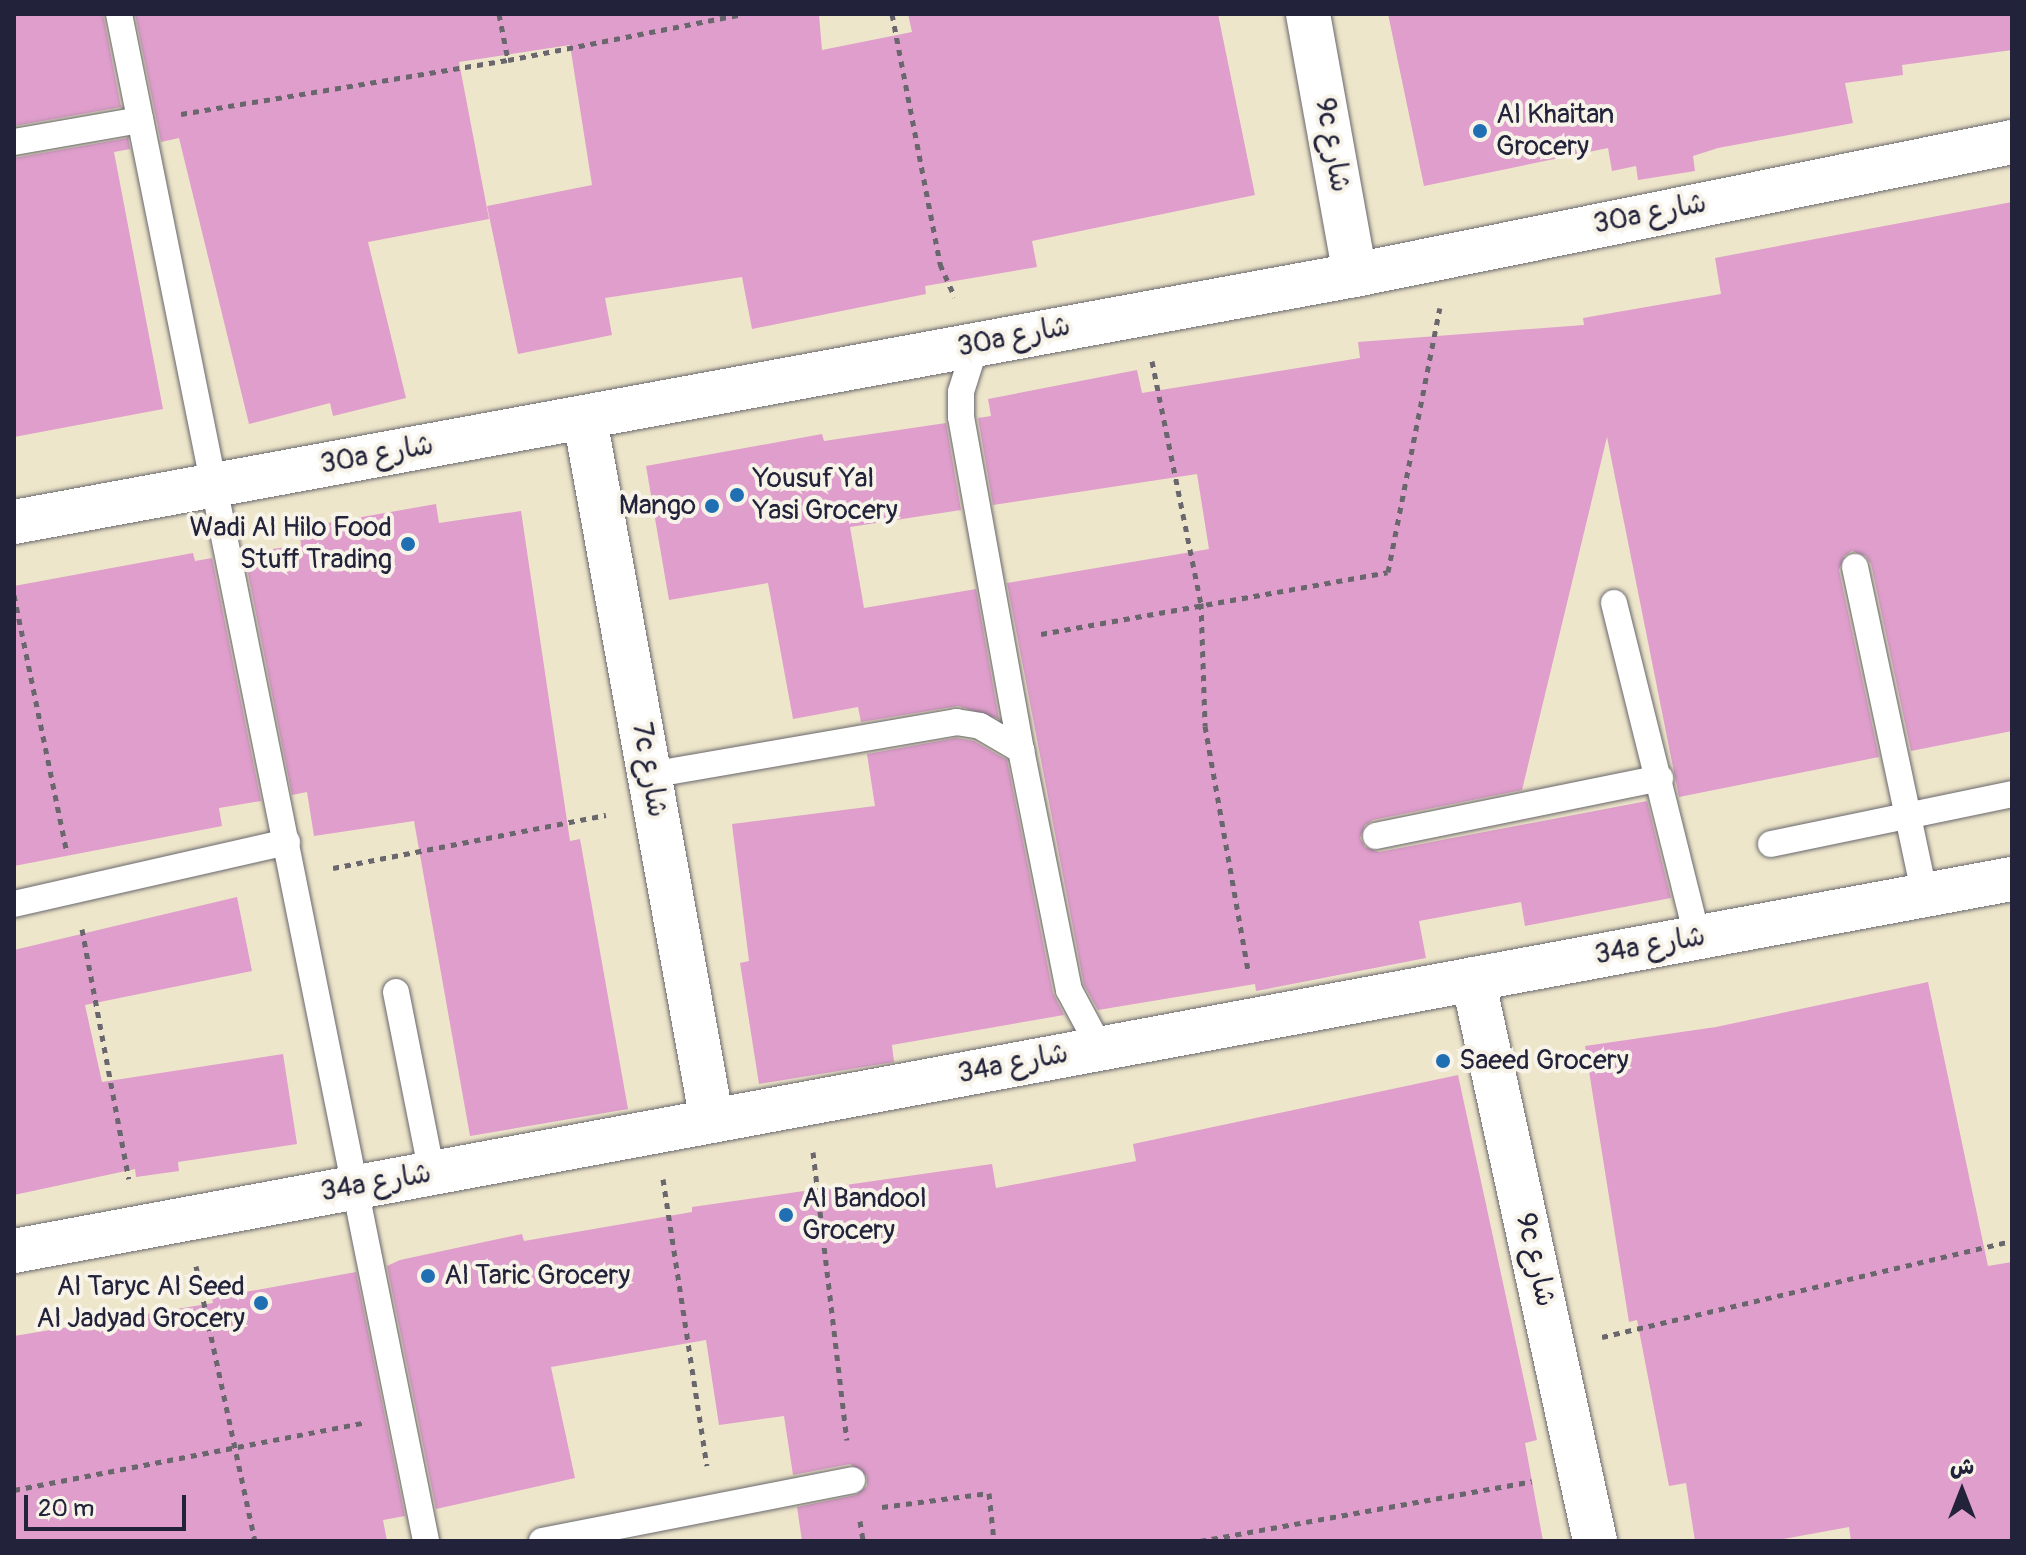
<!DOCTYPE html>
<meta charset="utf-8">
<style>
body{margin:0}
#map{position:relative;width:2026px;height:1555px;overflow:hidden;background:#eee6ca;font-family:Pangolin,"Playpen Sans Arabic",sans-serif}
div>[style]{position:absolute}
.building>*{inset:0;background:#df9ecb}
.path>*{height:5px;margin-top:-2.5px;transform-origin:0;background:repeating-linear-gradient(90deg,#69676d 0 6px,transparent 0 12px)}
.roads{filter:drop-shadow(0 0 2px #69676d) drop-shadow(0 0 2px #69676d)}
.service>*{height:26px;margin:-13px;padding:0 13px;transform-origin:13px;border-radius:13px;background:#fff}
.minor>*{height:44px;margin:-22px;padding:0 22px;transform-origin:22px;border-radius:22px;background:#fff}
.dots>*{width:22px;height:22px;translate:-50% -50%;box-sizing:border-box;border:4px solid #f7f3e8;border-radius:50%}
span{translate:-50% -50%;white-space:nowrap;text-align:center;line-height:1.15;-webkit-text-stroke:8px #f7f3e8;paint-order:stroke}
.poi-label{font-size:28px;color:#22223b}
.left{translate:0 -50%;text-align:left}
.right{translate:-100% -50%;text-align:right}
.street-label{font-size:28px;color:#22223b}
.frame{position:absolute;inset:0;border:16px solid #22223b;pointer-events:none}
.north{position:absolute;left:1922px;top:1451px;width:80px;height:80px;-webkit-text-stroke:6px #f7f3e8;paint-order:stroke;rotate:0deg;font-size:22px;font-weight:700;line-height:32px;text-align:center;color:#22223b}
.north::after{content:'';display:block;margin:auto;width:28px;height:36px;background:#22223b;clip-path:polygon(50% 0,100% 100%,50% 72%,0 100%)}
.scale{position:absolute;left:24px;top:1495px;width:162px;height:36px;box-sizing:border-box;border:4px solid #22223b;border-top:0;padding-left:10px;font-size:24px;line-height:28px;white-space:nowrap;color:#22223b;-webkit-text-stroke:6px #f7f3e8;paint-order:stroke}
</style>
<div id="map">
<div class="building">
<i style="clip-path:polygon(14px 14px,103px 14px,121px 107px,14px 126px)"></i>
<i style="clip-path:polygon(135px 14px,819px 14px,822px 50px,912px 32px,908px 14px,1218px 14px,1255px 195px,1032px 241px,1037px 267px,925px 286px,926px 294px,752px 329px,742px 277px,605px 298px,612px 335px,518px 354px,487px 206px,592px 185px,570px 45px,459px 62px,489px 219px,368px 242px,406px 398px,333px 416px,330px 403px,249px 424px,179px 138px,161px 142px)"></i>
<i style="clip-path:polygon(1388px 14px,2012px 14px,2012px 50px,1902px 65px,1903px 75px,1845px 83px,1853px 123px,1718px 148px,1693px 156px,1695px 171px,1638px 180px,1636px 166px,1612px 171px,1608px 148px,1424px 186px)"></i>
<i style="clip-path:polygon(128px 138px,130px 149px,114px 152px,163px 409px,14px 437px,14px 158px)"></i>
<i style="clip-path:polygon(2012px 202px,2012px 731px,1911px 751px,1871px 564px,1866px 556px,1852px 551px,1844px 556px,1839px 570px,1879px 757px,1679px 797px,1607px 437px,1522px 790px,1373px 820px,1365px 825px,1360px 838px,1365px 847px,1379px 852px,1647px 801px,1671px 898px,1525px 926px,1521px 902px,1419px 921px,1426px 958px,1256px 991px,1255px 984px,1098px 1010px,1084px 985px,1007px 583px,1209px 549px,1197px 474px,993px 505px,978px 418px,991px 416px,988px 399px,1137px 370px,1142px 393px,1360px 358px,1358px 342px,1584px 325px,1583px 318px,1721px 294px,1715px 258px)"></i>
<i style="clip-path:polygon(946px 423px,961px 510px,850px 527px,864px 608px,976px 589px,999px 719px,958px 706px,861px 722px,858px 707px,793px 719px,768px 583px,669px 600px,646px 466px,822px 434px,824px 441px)"></i>
<i style="clip-path:polygon(436px 504px,439px 523px,521px 511px,570px 841px,580px 839px,628px 1109px,470px 1136px,414px 821px,314px 836px,307px 792px,292px 795px,244px 553px,301px 545px,299px 528px)"></i>
<i style="clip-path:polygon(193px 553px,195px 561px,212px 558px,261px 801px,219px 808px,222px 826px,14px 866px,14px 586px)"></i>
<i style="clip-path:polygon(956px 738px,974px 741px,1007px 760px,1053px 993px,1064px 1015px,892px 1045px,894px 1062px,759px 1084px,740px 963px,749px 961px,732px 824px,875px 806px,867px 754px)"></i>
<i style="clip-path:polygon(237px 897px,252px 971px,85px 1005px,102px 1082px,283px 1054px,297px 1144px,178px 1162px,179px 1171px,136px 1177px,135px 1169px,14px 1195px,14px 950px)"></i>
<i style="clip-path:polygon(1928px 982px,1988px 1266px,2012px 1262px,2012px 1541px,1851px 1541px,1849px 1527px,1772px 1541px,1695px 1541px,1686px 1483px,1669px 1486px,1637px 1320px,1629px 1322px,1585px 1046px,1716px 1027px)"></i>
<i style="clip-path:polygon(1458px 1075px,1537px 1440px,1525px 1443px,1543px 1541px,802px 1541px,797px 1507px,856px 1495px,867px 1486px,867px 1476px,850px 1464px,793px 1475px,784px 1416px,719px 1425px,706px 1340px,551px 1367px,575px 1478px,436px 1509px,387px 1266px,400px 1260px,522px 1234px,524px 1241px,692px 1212px,692px 1207px,992px 1164px,996px 1188px,1136px 1161px,1133px 1144px)"></i>
<i style="clip-path:polygon(356px 1272px,405px 1516px,383px 1520px,387px 1541px,14px 1541px,14px 1336px,213px 1303px,212px 1298px)"></i>
</div>
<div class="path">
<i style="left:499px;top:14px;width:47px;rotate:78.9deg"></i>
<i style="left:892px;top:14px;width:255px;rotate:79.1deg"></i>
<i style="left:940px;top:264px;width:36px;rotate:66deg"></i>
<i style="left:181px;top:114px;width:331px;rotate:-9.4deg"></i>
<i style="left:508px;top:60px;width:238px;rotate:-11.1deg"></i>
<i style="left:1152px;top:361px;width:247px;rotate:78.6deg"></i>
<i style="left:1201px;top:603px;width:123px;rotate:88.1deg"></i>
<i style="left:1205px;top:726px;width:248px;rotate:80deg"></i>
<i style="left:14px;top:595px;width:259px;rotate:78.4deg"></i>
<i style="left:1041px;top:634px;width:352px;rotate:-10.1deg"></i>
<i style="left:1388px;top:572px;width:269px;rotate:-78.9deg"></i>
<i style="left:333px;top:868px;width:278px;rotate:-11deg"></i>
<i style="left:82px;top:929px;width:254px;rotate:79.4deg"></i>
<i style="left:813px;top:1152px;width:290px;rotate:83.3deg"></i>
<i style="left:663px;top:1179px;width:290px;rotate:81.3deg"></i>
<i style="left:196px;top:1266px;width:281px;rotate:77.9deg"></i>
<i style="left:1602px;top:1337px;width:421px;rotate:-13.2deg"></i>
<i style="left:14px;top:1490px;width:355px;rotate:-10.9deg"></i>
<i style="left:882px;top:1507px;width:108px;rotate:-7.5deg"></i>
<i style="left:989px;top:1493px;width:48px;rotate:84.1deg"></i>
<i style="left:860px;top:1521px;width:20px;rotate:81deg"></i>
<i style="left:1200px;top:1541px;width:337px;rotate:-10.2deg"></i>
</div>
<div class="roads">
<div class="service">
<i style="left:119px;top:14px;width:1558px;rotate:78.63deg"></i>
<i style="left:14px;top:142px;width:128px;rotate:-9.9deg"></i>
<i style="left:976px;top:344px;width:50px;rotate:107.4deg"></i>
<i style="left:961px;top:392px;width:25px;rotate:90deg"></i>
<i style="left:961px;top:417px;width:338px;rotate:79.8deg"></i>
<i style="left:1021px;top:750px;width:245px;rotate:78.7deg"></i>
<i style="left:1069px;top:990px;width:51px;rotate:61.9deg"></i>
<i style="left:1093px;top:1035px;width:20px;rotate:33deg"></i>
<i style="left:1855px;top:567px;width:335px;rotate:78deg"></i>
<i style="left:1614px;top:603px;width:344px;rotate:76deg"></i>
<i style="left:650px;top:775px;width:311px;rotate:-9.8deg"></i>
<i style="left:956px;top:722px;width:24px;rotate:9deg"></i>
<i style="left:980px;top:726px;width:48px;rotate:30.3deg"></i>
<i style="left:1376px;top:836px;width:290px;rotate:-11.5deg"></i>
<i style="left:1771px;top:844px;width:246px;rotate:-11.7deg"></i>
<i style="left:14px;top:904px;width:280px;rotate:-12.8deg"></i>
<i style="left:396px;top:992px;width:185px;rotate:78.8deg"></i>
<i style="left:542px;top:1541px;width:316px;rotate:-11.1deg"></i>
</div>
<div class="minor">
<i style="left:1308px;top:14px;width:265px;rotate:79.8deg"></i>
<i style="left:585px;top:419px;width:713px;rotate:79.75deg"></i>
<i style="left:14px;top:522px;width:1364px;rotate:-10.44deg"></i>
<i style="left:1355px;top:275px;width:670px;rotate:-11.44deg"></i>
<i style="left:1473px;top:979px;width:575px;rotate:77.75deg"></i>
<i style="left:14px;top:1251px;width:2032px;rotate:-10.55deg"></i>
</div>
</div>
<div class="dots">
<i style="left:1480px;top:131px;background:#1f6fb2"></i>
<i style="left:737px;top:495px;background:#1f6fb2"></i>
<i style="left:712px;top:506px;background:#1f6fb2"></i>
<i style="left:408px;top:544px;background:#1f6fb2"></i>
<i style="left:1443px;top:1061px;background:#1f6fb2"></i>
<i style="left:786px;top:1215px;background:#1f6fb2"></i>
<i style="left:428px;top:1276px;background:#1f6fb2"></i>
<i style="left:261px;top:1303px;background:#1f6fb2"></i>
</div>
<div class="poi-label">
<span class="left" style="left:1496px;top:131px">Al Khaitan<br>Grocery</span>
<span class="left" style="left:753px;top:495px">Yousuf Yal<br>Yasi Grocery</span>
<span class="right" style="left:696px;top:506px">Mango</span>
<span class="right" style="left:392px;top:544px">Wadi Al Hilo Food<br>Stuff Trading</span>
<span class="left" style="left:1459px;top:1061px">Saeed Grocery</span>
<span class="left" style="left:802px;top:1215px">Al Bandool<br>Grocery</span>
<span class="left" style="left:444px;top:1276px">Al Taric Grocery</span>
<span class="right" style="left:245px;top:1303px">Al Taryc Al Seed<br>Al Jadyad Grocery</span>
</div>
<div class="street-label">
<span style="left:1332px;top:145px;rotate:80deg">9c شارع</span>
<span style="left:1650px;top:214px;rotate:-11deg">30a شارع</span>
<span style="left:1014px;top:337px;rotate:-11deg">30a شارع</span>
<span style="left:377px;top:455px;rotate:-10deg">30a شارع</span>
<span style="left:649px;top:770px;rotate:80deg">7c شارع</span>
<span style="left:1650px;top:946px;rotate:-10deg">34a شارع</span>
<span style="left:1013px;top:1064px;rotate:-11deg">34a شارع</span>
<span style="left:376px;top:1183px;rotate:-10deg">34a شارع</span>
<span style="left:1535px;top:1260px;rotate:77deg">9c شارع</span>
</div>
<div class="frame"></div>
<div class="north">ش</div>
<div class="scale">20 m</div>
</div>
